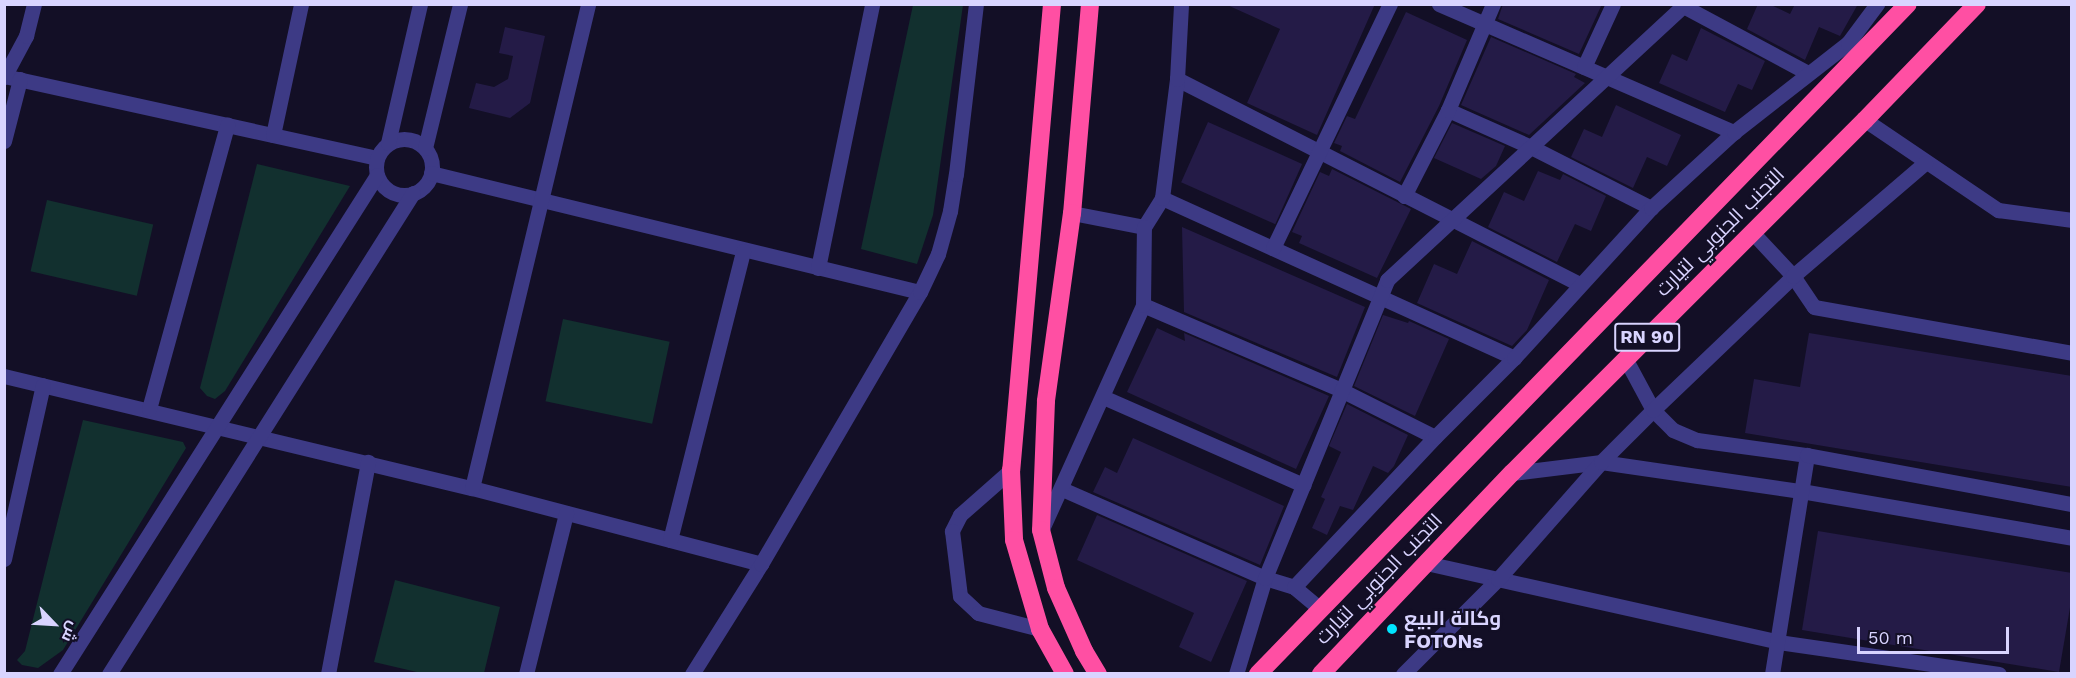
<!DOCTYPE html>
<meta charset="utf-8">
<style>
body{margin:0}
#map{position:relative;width:2076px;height:678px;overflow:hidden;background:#130f26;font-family:"Work Sans",Cairo,sans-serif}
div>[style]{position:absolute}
.green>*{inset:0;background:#12302f;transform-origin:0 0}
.building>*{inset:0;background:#241b47;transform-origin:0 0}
.minor>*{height:15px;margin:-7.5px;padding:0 7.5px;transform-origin:7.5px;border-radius:7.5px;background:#3d3a85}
.minor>.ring{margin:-7.5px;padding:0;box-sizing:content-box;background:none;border:15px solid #3d3a85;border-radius:50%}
.highway>*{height:18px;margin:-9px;padding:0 9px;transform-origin:9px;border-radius:9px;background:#ff4fa3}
.dots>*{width:16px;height:16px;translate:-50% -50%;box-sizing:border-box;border:3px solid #130f26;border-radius:50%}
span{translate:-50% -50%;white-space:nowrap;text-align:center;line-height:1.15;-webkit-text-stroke:4.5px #130f26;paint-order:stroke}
.shield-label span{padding:2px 4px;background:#130f26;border:2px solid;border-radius:4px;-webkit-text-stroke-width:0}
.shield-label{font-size:18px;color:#d9d4ff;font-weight:700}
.street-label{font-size:20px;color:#d9d4ff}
.poi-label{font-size:20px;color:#d9d4ff;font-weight:700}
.left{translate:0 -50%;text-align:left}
.frame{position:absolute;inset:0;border:6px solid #d9d4ff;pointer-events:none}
.north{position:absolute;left:24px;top:594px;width:60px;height:60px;-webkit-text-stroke:4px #130f26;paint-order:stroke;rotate:115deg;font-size:16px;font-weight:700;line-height:24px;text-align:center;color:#d9d4ff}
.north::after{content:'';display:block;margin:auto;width:21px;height:27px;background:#d9d4ff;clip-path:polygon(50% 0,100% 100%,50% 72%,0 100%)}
.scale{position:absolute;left:1857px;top:627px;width:152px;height:27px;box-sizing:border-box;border:3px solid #d9d4ff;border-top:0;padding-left:8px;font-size:18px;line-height:21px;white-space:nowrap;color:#d9d4ff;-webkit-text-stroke:4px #130f26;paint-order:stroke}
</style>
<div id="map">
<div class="green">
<i style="clip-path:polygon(913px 5px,963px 5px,933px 215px,917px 264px,861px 249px)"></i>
<i style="clip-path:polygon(257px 164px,350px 186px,225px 391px,215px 399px,207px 396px,200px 388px)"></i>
<i style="left:47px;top:200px;width:109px;height:73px;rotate:13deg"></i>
<i style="left:563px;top:319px;width:109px;height:84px;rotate:12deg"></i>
<i style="clip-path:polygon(83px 420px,183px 442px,186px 448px,63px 650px,38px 668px,22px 665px,17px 660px,25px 651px)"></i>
<i style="clip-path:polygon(395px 580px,500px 607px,484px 673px,421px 673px,374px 662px)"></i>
</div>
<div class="building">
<i style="clip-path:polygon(1225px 4px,1375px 4px,1317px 135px,1247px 103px,1280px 29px)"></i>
<i style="clip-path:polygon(1503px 4px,1602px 4px,1579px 54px,1498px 19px)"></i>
<i style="clip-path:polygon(1758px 4px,1769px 4px,1790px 14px,1795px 4px,1858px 4px,1840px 36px,1819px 27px,1805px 60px,1747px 29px)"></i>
<i style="clip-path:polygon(1406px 12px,1467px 40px,1439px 106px,1400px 182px,1340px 151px,1342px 146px,1334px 143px,1347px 116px,1355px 119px)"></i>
<i style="clip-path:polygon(505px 27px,545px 36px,530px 103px,510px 118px,469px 108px,476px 83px,494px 87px,508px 79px,513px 56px,499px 53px)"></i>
<i style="clip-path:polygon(1701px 28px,1765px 61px,1752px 90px,1738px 84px,1725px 112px,1659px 83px,1672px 54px,1687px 61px)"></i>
<i style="clip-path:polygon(1491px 37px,1576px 74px,1574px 77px,1585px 83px,1529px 135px,1461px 105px)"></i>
<i style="clip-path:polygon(1616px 105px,1681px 135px,1667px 166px,1647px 157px,1633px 188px,1571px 157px,1584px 129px,1602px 137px)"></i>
<i style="left:1208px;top:122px;width:103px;height:66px;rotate:24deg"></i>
<i style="clip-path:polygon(1452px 123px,1505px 146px,1496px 166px,1481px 179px,1434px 158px)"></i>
<i style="clip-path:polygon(1332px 169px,1411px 209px,1377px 278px,1299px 243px,1302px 236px,1292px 232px,1320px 172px,1329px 176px)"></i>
<i style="clip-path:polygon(1538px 171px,1560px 180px,1563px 174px,1606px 196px,1591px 231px,1575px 224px,1557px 262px,1488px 227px,1504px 192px,1524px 201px)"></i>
<i style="clip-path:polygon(1182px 227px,1365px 307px,1337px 377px,1184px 312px)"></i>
<i style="clip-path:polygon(1472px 241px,1549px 280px,1527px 330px,1512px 346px,1417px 303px,1434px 264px,1457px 274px)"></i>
<i style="clip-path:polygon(1383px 315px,1408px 323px,1409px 321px,1449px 339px,1415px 416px,1354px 386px)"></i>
<i style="clip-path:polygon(1157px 328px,1185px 341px,1184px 333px,1329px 396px,1296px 469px,1127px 392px)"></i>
<i style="clip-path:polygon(1809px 333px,2072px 376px,2072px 487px,1745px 433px,1754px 379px,1800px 387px)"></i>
<i style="clip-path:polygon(1347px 404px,1408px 435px,1394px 466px,1388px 473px,1373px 466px,1353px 510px,1340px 506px,1327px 535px,1312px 528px,1325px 499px,1321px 497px,1341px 452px,1329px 446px)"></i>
<i style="clip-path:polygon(1133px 438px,1284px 506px,1260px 565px,1093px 492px,1105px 467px,1117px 473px)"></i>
<i style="clip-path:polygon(1097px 515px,1247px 581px,1211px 662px,1179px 647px,1194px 613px,1077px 560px)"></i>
<i style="clip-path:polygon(1818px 531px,2072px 573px,2072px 596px,2059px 672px,1802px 630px)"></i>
</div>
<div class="minor">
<i style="left:1439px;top:4px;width:322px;rotate:23.5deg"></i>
<i style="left:1683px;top:6px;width:142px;rotate:28.2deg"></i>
<i style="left:1584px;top:67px;width:69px;rotate:-65.3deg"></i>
<i style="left:4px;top:76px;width:382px;rotate:12.4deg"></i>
<i style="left:4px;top:77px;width:47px;rotate:-61.8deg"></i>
<i style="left:26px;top:36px;width:33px;rotate:-76deg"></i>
<i style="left:1177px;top:79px;width:451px;rotate:27deg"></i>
<i style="left:1448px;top:110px;width:91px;rotate:24deg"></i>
<i style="left:1531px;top:147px;width:135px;rotate:26.9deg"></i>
<i style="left:1865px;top:120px;width:161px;rotate:34.1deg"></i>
<i style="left:1998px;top:210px;width:75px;rotate:7.7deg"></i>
<i style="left:273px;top:135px;width:134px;rotate:-77.9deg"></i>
<i class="ring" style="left:376px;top:139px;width:41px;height:41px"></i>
<i style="left:4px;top:141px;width:64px;rotate:-75.5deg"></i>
<i style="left:388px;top:143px;width:143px;rotate:-77deg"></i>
<i style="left:425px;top:148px;width:148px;rotate:-76.3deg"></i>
<i style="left:431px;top:173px;width:503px;rotate:13.68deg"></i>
<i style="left:1404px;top:196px;width:97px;rotate:-62.9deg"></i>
<i style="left:1448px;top:110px;width:115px;rotate:-67deg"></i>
<i style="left:1162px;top:198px;width:387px;rotate:24.4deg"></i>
<i style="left:1072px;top:213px;width:73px;rotate:11deg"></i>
<i style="left:1144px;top:227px;width:34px;rotate:-58deg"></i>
<i style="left:1162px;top:198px;width:120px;rotate:-82.8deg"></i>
<i style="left:1177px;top:79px;width:75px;rotate:-86.9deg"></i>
<i style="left:1752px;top:232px;width:60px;rotate:47deg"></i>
<i style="left:1793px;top:276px;width:37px;rotate:56deg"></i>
<i style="left:1814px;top:307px;width:262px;rotate:10.1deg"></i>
<i style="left:1273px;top:248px;width:271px;rotate:-64.4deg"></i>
<i style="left:818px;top:268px;width:269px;rotate:-78.4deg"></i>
<i style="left:1143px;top:305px;width:215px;rotate:23.2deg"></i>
<i style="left:1341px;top:390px;width:105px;rotate:26.6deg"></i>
<i style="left:1625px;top:358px;width:59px;rotate:61.7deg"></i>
<i style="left:1653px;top:410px;width:28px;rotate:45deg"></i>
<i style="left:1673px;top:430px;width:26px;rotate:23deg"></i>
<i style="left:1697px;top:440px;width:111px;rotate:7.8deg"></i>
<i style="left:4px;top:376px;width:481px;rotate:13.5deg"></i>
<i style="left:472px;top:488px;width:299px;rotate:14.7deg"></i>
<i style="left:1103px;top:397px;width:219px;rotate:23.7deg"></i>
<i style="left:149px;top:409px;width:295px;rotate:-74.6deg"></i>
<i style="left:1011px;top:470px;width:68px;rotate:138.6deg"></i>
<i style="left:960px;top:515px;width:18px;rotate:117deg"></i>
<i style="left:952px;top:531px;width:65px;rotate:83deg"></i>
<i style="left:960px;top:596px;width:25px;rotate:43deg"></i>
<i style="left:978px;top:613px;width:64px;rotate:14.5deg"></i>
<i style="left:1512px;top:473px;width:90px;rotate:-7deg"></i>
<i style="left:1601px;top:462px;width:202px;rotate:8.3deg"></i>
<i style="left:1801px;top:491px;width:275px;rotate:9.8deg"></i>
<i style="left:472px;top:488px;width:498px;rotate:-76.5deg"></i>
<i style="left:1062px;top:489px;width:222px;rotate:23.7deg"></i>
<i style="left:1265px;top:578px;width:30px;rotate:17deg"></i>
<i style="left:1294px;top:587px;width:35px;rotate:40deg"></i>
<i style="left:1042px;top:529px;width:246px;rotate:-65.7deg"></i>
<i style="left:1143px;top:305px;width:78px;rotate:-89.3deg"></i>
<i style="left:670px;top:540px;width:298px;rotate:-75.8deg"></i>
<i style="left:4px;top:559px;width:178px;rotate:-77.4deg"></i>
<i style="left:1426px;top:563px;width:361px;rotate:12.6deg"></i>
<i style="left:1778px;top:642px;width:223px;rotate:8.2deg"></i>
<i style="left:1294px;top:587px;width:206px;rotate:-46.8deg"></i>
<i style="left:1435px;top:437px;width:112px;rotate:-45deg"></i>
<i style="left:1514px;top:358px;width:203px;rotate:-47.6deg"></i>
<i style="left:1651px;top:208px;width:113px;rotate:-42.5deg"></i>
<i style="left:1734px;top:132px;width:145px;rotate:-38deg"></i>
<i style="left:1848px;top:43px;width:49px;rotate:-53.4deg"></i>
<i style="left:60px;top:674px;width:591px;rotate:-57.57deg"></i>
<i style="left:109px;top:674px;width:569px;rotate:-57.71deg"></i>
<i style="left:328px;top:674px;width:216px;rotate:-79.3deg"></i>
<i style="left:526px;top:674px;width:166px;rotate:-76deg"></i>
<i style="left:692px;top:674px;width:130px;rotate:-57.9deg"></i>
<i style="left:761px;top:564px;width:315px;rotate:-59.7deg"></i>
<i style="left:920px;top:292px;width:42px;rotate:-64.7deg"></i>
<i style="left:938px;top:254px;width:45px;rotate:-74.4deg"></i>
<i style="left:950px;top:211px;width:37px;rotate:-81deg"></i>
<i style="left:956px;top:174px;width:171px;rotate:-83.3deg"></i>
<i style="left:1236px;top:674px;width:100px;rotate:-73.2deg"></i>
<i style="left:1265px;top:578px;width:322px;rotate:-67.7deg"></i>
<i style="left:1387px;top:280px;width:406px;rotate:-42.8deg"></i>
<i style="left:1403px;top:674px;width:134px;rotate:-45deg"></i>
<i style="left:1498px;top:579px;width:156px;rotate:-48.6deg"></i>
<i style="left:1601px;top:462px;width:74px;rotate:-45deg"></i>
<i style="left:1653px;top:410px;width:194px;rotate:-43.7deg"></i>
<i style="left:1793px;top:276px;width:174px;rotate:-40.6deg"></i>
<i style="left:1772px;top:674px;width:222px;rotate:-80.9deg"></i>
<i style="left:1807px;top:455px;width:269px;rotate:10.5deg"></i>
</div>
<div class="highway">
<i style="left:1052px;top:4px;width:468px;rotate:95deg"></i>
<i style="left:1011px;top:470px;width:70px;rotate:87.5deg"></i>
<i style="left:1014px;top:540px;width:93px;rotate:73.7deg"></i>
<i style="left:1040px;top:629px;width:51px;rotate:60.9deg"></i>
<i style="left:1090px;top:4px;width:210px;rotate:94.9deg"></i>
<i style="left:1072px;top:213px;width:190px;rotate:97.9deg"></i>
<i style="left:1046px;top:401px;width:129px;rotate:92.2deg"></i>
<i style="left:1041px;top:530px;width:60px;rotate:75.5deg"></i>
<i style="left:1056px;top:588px;width:69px;rotate:66deg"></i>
<i style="left:1084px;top:651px;width:27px;rotate:59deg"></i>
<i style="left:1258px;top:674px;width:933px;rotate:-45.87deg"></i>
<i style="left:1321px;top:674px;width:277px;rotate:-46.5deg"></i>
<i style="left:1512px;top:473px;width:499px;rotate:-45deg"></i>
<i style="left:1865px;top:120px;width:161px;rotate:-46deg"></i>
</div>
<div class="dots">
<i style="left:1392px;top:629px;background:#00e5ff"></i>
</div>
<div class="shield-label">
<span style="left:1647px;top:337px">RN 90</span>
</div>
<div class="street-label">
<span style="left:1720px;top:232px;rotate:-45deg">التجنب الجنوبي لتيارت</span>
<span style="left:1379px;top:579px;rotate:-46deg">التجنب الجنوبي لتيارت</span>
</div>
<div class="poi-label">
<span class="left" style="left:1404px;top:630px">وكالة البيع<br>FOTONs</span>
</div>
<div class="frame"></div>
<div class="north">ش</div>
<div class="scale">50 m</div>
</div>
